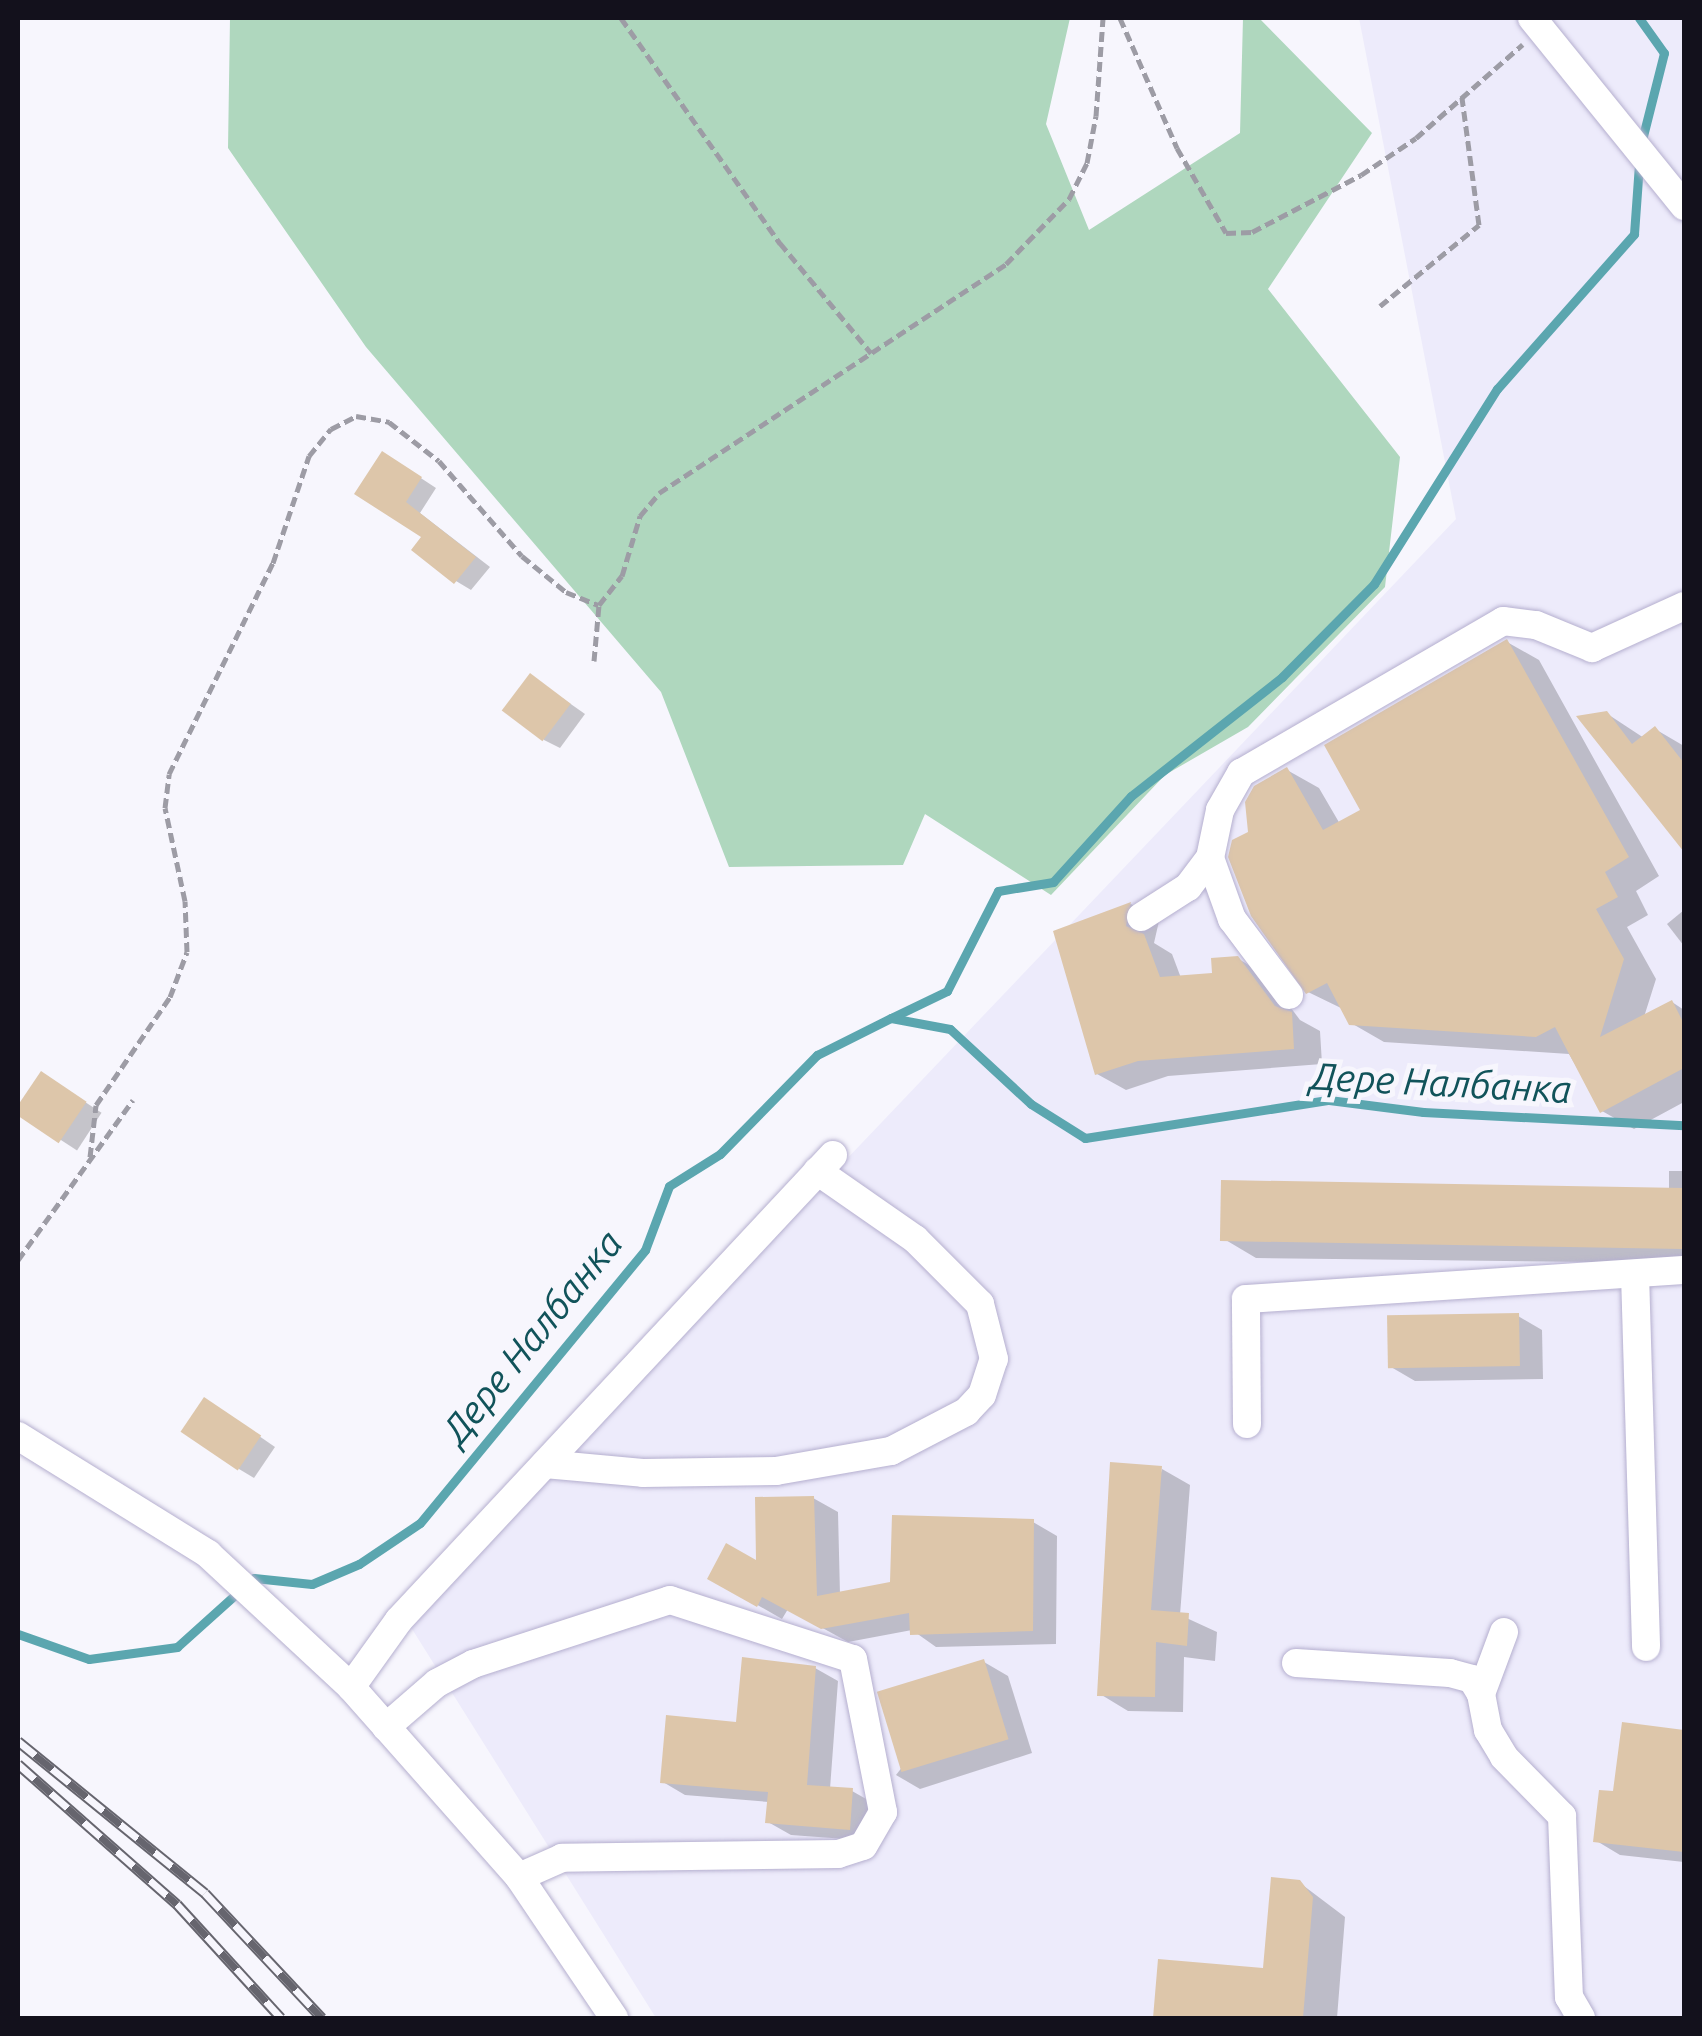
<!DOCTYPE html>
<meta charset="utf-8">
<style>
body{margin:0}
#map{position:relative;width:1702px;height:2036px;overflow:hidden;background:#f7f6fd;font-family:Ubuntu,sans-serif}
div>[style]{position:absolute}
.built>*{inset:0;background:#edebfb}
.green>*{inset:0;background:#afd7be}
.shadow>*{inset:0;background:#0003;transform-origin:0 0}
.stream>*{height:9px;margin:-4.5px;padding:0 4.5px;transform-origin:4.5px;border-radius:4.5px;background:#5ba6af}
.building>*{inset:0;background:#ddc6aa;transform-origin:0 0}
.path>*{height:5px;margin-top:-2.5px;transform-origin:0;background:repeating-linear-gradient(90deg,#9d9ca5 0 10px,transparent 0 15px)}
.roads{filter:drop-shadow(0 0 2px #b5afcf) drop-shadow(0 0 2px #b5afcf)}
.minor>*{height:28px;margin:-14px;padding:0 14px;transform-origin:14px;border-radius:14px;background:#fff}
.rail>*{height:11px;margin-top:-5.5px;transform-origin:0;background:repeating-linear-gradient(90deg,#f7f6fd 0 22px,#66656e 0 44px);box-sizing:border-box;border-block:2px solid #66656e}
span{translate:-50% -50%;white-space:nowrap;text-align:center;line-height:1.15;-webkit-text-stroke:10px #f7f6fd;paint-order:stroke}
.water-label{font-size:38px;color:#11535a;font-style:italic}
.frame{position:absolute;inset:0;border:20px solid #13111c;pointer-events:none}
</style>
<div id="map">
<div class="built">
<i style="clip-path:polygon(1359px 18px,1684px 18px,1684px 2018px,656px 2018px,407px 1621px,1456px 519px)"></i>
</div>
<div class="green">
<i style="clip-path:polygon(230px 18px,1070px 18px,1046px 124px,1089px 230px,1240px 133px,1243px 18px,1259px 18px,1372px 133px,1268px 289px,1400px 457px,1385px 587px,1248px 727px,1165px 775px,1051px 895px,925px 814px,903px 865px,729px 867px,661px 692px,366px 347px,228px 148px)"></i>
</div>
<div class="shadow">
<i style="clip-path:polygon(398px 463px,436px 488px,420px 513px,490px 567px,471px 590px,456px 581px,425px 537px,357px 493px)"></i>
<i style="clip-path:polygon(1507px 642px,1539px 660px,1659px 876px,1636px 891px,1648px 915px,1627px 927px,1656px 979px,1644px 1017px,1672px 1002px,1684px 1010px,1684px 1102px,1634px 1129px,1602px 1111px,1569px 1054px,1384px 1042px,1351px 1023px,1343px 1009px,1308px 992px,1251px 833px,1287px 770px,1319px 788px,1340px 824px,1363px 811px)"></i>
<i style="clip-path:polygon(531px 676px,585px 714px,560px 748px,544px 740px)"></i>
<i style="clip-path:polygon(1606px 713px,1644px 738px,1655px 729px,1684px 746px,1684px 848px,1581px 718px)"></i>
<i style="clip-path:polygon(1131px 904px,1159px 921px,1154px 943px,1172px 954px,1181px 978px,1215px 975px,1237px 958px,1267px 976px,1300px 1020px,1320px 1031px,1322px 1064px,1168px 1076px,1126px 1090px,1097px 1074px,1056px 933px)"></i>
<i style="clip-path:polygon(1684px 910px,1684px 946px,1667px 924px)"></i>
<i style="left:42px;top:1074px;width:71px;height:45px;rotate:33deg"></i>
<i style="clip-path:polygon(1669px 1171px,1684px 1171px,1684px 1263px,1256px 1258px,1224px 1239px,1669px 1188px)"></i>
<i style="clip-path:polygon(1518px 1316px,1542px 1330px,1543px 1379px,1415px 1381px,1391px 1367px)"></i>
<i style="clip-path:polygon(220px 1409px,275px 1447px,254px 1478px,239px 1469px)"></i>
<i style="clip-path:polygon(1162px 1469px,1190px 1485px,1180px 1615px,1217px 1632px,1215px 1661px,1184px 1657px,1183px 1712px,1128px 1711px,1100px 1694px)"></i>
<i style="clip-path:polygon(813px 1498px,838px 1512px,840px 1594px,893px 1584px,1033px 1522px,1057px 1536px,1056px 1644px,936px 1647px,912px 1630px,848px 1642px,788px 1609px,782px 1619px,710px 1578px,759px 1564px)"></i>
<i style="clip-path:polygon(984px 1662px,1008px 1676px,1032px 1753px,920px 1789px,896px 1775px)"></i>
<i style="clip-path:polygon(815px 1668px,838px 1681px,830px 1789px,852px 1791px,875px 1804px,872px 1841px,791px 1835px,768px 1822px,769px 1802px,685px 1795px,663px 1782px)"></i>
<i style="clip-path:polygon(1624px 1725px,1684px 1732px,1684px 1862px,1620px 1855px,1595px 1840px,1615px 1794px)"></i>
<i style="clip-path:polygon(1300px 1883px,1345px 1917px,1337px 2018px,1156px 2018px,1160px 1962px,1266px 1971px)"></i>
</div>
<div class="stream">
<i style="left:1639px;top:18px;width:43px;rotate:54.5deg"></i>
<i style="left:1664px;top:53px;width:94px;rotate:104.2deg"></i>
<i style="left:893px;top:1017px;width:60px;rotate:-25.7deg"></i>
<i style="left:947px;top:991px;width:112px;rotate:-63deg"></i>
<i style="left:998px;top:891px;width:56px;rotate:-9.3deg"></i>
<i style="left:1053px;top:882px;width:116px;rotate:-47.8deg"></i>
<i style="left:1131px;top:796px;width:192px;rotate:-38.2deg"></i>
<i style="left:1282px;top:677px;width:131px;rotate:-45.3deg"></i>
<i style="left:1374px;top:584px;width:231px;rotate:-57.8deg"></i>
<i style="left:1497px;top:389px;width:207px;rotate:-48.5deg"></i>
<i style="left:1634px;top:234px;width:70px;rotate:-85.9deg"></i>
<i style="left:18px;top:1634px;width:75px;rotate:19.4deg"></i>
<i style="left:89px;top:1659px;width:89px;rotate:-7.8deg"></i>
<i style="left:177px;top:1647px;width:103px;rotate:-41.9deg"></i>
<i style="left:254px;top:1578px;width:58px;rotate:5.9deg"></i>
<i style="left:312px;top:1584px;width:51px;rotate:-23.1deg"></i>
<i style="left:359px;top:1564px;width:73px;rotate:-33.9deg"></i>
<i style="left:420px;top:1523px;width:354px;rotate:-50.5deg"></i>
<i style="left:645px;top:1250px;width:68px;rotate:-69.4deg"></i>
<i style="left:669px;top:1186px;width:60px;rotate:-32.1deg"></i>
<i style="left:720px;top:1154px;width:139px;rotate:-45.6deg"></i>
<i style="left:817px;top:1055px;width:83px;rotate:-26.6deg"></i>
<i style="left:891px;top:1018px;width:60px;rotate:10.6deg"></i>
<i style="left:950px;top:1029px;width:110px;rotate:42.8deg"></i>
<i style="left:1031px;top:1104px;width:64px;rotate:32.2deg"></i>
<i style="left:1085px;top:1138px;width:247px;rotate:-8.9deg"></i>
<i style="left:1329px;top:1100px;width:95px;rotate:7.3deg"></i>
<i style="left:1423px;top:1112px;width:261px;rotate:2.9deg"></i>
</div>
<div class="building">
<i style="clip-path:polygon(382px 451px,422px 477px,406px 502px,476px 557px,454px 584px,411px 550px,421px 537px,354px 494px)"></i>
<i style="clip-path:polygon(1507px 639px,1629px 857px,1605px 872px,1618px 897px,1596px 909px,1624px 959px,1600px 1037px,1672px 1000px,1684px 1024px,1684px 1068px,1600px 1113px,1555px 1027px,1536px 1037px,1349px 1025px,1327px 983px,1306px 994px,1251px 916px,1228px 857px,1232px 840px,1248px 832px,1245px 802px,1254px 786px,1287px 767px,1323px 830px,1360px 810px,1324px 745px)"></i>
<i style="left:530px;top:673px;width:51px;height:47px;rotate:37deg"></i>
<i style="clip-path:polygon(1607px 711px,1632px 744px,1655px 726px,1684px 763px,1684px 852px,1576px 716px)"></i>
<i style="clip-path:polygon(1131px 902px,1126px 926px,1144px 934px,1160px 977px,1212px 973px,1211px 958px,1238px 956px,1275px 1006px,1292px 1012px,1294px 1049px,1138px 1061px,1095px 1075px,1053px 931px)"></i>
<i style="left:41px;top:1071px;width:55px;height:50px;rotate:34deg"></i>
<i style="left:1221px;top:1180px;width:463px;height:61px;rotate:1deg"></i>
<i style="left:1519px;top:1313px;width:53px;height:132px;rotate:89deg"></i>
<i style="left:204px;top:1397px;width:69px;height:42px;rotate:34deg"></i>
<i style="clip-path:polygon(1110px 1462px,1162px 1466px,1151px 1610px,1189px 1613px,1187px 1646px,1156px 1642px,1155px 1697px,1097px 1696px)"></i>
<i style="clip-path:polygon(814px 1496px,817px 1596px,890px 1582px,892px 1515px,1034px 1519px,1033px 1631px,910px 1635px,909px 1613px,821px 1629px,762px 1597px,757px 1607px,707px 1579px,726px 1543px,756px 1560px,755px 1497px)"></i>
<i style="clip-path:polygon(742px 1657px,816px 1666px,807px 1785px,853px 1788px,850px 1830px,765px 1823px,768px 1792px,660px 1783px,666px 1715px,736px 1722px)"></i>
<i style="left:984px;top:1659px;width:84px;height:112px;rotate:73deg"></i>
<i style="clip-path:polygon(1622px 1722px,1684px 1730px,1684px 1852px,1593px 1842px,1599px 1790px,1613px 1791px)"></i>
<i style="clip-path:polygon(1271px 1877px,1300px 1880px,1313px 1897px,1303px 2018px,1153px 2018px,1158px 1959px,1263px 1968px)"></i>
</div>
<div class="path">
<i style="left:621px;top:18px;width:276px;rotate:54.8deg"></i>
<i style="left:780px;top:243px;width:143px;rotate:50.4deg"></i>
<i style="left:1120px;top:18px;width:142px;rotate:66.3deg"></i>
<i style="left:1177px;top:148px;width:98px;rotate:60deg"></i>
<i style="left:1226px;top:233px;width:26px;rotate:-2deg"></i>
<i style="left:1252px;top:232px;width:123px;rotate:-27.6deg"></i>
<i style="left:1361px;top:175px;width:66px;rotate:-33.9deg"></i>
<i style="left:1416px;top:138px;width:142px;rotate:-41.3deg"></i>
<i style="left:1380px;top:306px;width:128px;rotate:-39.3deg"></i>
<i style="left:1479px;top:225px;width:129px;rotate:-97.6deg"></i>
<i style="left:594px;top:661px;width:56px;rotate:-84.9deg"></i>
<i style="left:599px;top:605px;width:37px;rotate:-52deg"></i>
<i style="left:622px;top:576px;width:63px;rotate:-73.3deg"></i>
<i style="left:640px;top:516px;width:30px;rotate:-50deg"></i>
<i style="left:659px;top:493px;width:416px;rotate:-33.4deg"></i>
<i style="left:1006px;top:264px;width:91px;rotate:-45.9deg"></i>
<i style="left:1069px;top:199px;width:40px;rotate:-63.4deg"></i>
<i style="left:1087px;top:163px;width:48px;rotate:-79.2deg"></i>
<i style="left:1096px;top:116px;width:98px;rotate:-85.9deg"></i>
<i style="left:90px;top:1157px;width:52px;rotate:-83.4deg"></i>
<i style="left:96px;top:1105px;width:131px;rotate:-55.6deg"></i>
<i style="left:170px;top:997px;width:48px;rotate:-69.3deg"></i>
<i style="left:187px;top:952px;width:51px;rotate:-92.2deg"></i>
<i style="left:185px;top:901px;width:95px;rotate:-102.1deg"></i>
<i style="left:165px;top:808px;width:34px;rotate:-83deg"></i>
<i style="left:169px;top:774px;width:235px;rotate:-63.8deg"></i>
<i style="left:273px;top:563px;width:113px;rotate:-71.4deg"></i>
<i style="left:309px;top:456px;width:35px;rotate:-51deg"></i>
<i style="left:331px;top:429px;width:28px;rotate:-27deg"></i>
<i style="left:356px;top:416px;width:34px;rotate:10deg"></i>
<i style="left:389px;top:422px;width:63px;rotate:38deg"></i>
<i style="left:439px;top:461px;width:126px;rotate:48.9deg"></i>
<i style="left:522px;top:556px;width:57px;rotate:39.3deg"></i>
<i style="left:566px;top:592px;width:35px;rotate:22deg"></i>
<i style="left:18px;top:1260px;width:197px;rotate:-54.3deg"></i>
</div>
<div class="roads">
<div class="minor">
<i style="left:1532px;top:18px;width:242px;rotate:51deg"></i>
<i style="left:1210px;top:858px;width:65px;rotate:70.2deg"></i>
<i style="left:1232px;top:919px;width:95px;rotate:53.1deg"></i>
<i style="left:1141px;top:917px;width:56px;rotate:-32.6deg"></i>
<i style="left:1188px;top:887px;width:36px;rotate:-53deg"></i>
<i style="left:1210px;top:858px;width:49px;rotate:-78.2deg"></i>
<i style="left:1220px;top:810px;width:43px;rotate:-60.4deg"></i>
<i style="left:1241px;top:773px;width:303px;rotate:-30.1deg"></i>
<i style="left:1503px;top:621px;width:33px;rotate:7deg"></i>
<i style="left:1536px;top:625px;width:61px;rotate:22.3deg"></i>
<i style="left:1592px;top:648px;width:101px;rotate:-24.5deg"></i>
<i style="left:1635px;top:1274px;width:373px;rotate:88.3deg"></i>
<i style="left:1247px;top:1424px;width:125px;rotate:-90.5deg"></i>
<i style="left:1246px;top:1299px;width:439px;rotate:-3.8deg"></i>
<i style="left:18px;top:1436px;width:224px;rotate:31.8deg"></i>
<i style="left:208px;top:1554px;width:195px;rotate:42.9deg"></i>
<i style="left:351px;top:1687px;width:254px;rotate:48.5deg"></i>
<i style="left:519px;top:1877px;width:170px;rotate:56deg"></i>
<i style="left:545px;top:1464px;width:98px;rotate:5.2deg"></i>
<i style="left:643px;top:1473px;width:133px;rotate:-0.9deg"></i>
<i style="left:776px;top:1471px;width:117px;rotate:-9.9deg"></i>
<i style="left:891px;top:1451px;width:85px;rotate:-27.5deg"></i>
<i style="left:966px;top:1412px;width:23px;rotate:-47deg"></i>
<i style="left:982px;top:1395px;width:38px;rotate:-72deg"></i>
<i style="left:994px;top:1359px;width:57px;rotate:-104.3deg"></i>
<i style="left:980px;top:1304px;width:92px;rotate:-135deg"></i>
<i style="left:915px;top:1239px;width:119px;rotate:-145.2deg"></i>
<i style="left:1504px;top:1632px;width:66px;rotate:110.4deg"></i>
<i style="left:1481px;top:1694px;width:37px;rotate:79deg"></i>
<i style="left:1488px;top:1730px;width:31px;rotate:59deg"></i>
<i style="left:1504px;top:1757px;width:83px;rotate:45.5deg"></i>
<i style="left:1562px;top:1816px;width:181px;rotate:87.8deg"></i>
<i style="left:1569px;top:1997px;width:24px;rotate:60deg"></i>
<i style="left:1296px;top:1663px;width:154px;rotate:3.7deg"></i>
<i style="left:1450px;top:1673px;width:23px;rotate:15deg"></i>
<i style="left:1472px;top:1679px;width:17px;rotate:59deg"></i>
<i style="left:351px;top:1687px;width:82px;rotate:-54.4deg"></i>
<i style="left:399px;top:1620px;width:636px;rotate:-46.97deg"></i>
<i style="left:386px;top:1727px;width:67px;rotate:-40.8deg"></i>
<i style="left:437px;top:1683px;width:41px;rotate:-27.8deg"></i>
<i style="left:473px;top:1664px;width:207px;rotate:-18deg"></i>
<i style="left:670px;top:1600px;width:192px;rotate:17.9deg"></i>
<i style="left:853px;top:1659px;width:156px;rotate:78.9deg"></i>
<i style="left:883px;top:1812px;width:39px;rotate:120deg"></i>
<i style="left:863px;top:1846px;width:26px;rotate:162deg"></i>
<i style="left:838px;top:1854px;width:276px;rotate:179.2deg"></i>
<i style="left:562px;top:1858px;width:47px;rotate:156.2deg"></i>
</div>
</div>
<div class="rail">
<i style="left:18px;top:1741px;width:241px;rotate:39.1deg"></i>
<i style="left:205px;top:1893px;width:171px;rotate:46.9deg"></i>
<i style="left:18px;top:1764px;width:212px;rotate:41.4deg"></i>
<i style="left:177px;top:1904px;width:154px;rotate:47.6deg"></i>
</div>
<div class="water-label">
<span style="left:1441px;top:1083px;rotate:3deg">Дере Налбанка</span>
<span style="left:532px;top:1337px;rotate:-51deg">Дере Налбанка</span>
</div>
<div class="frame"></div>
</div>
